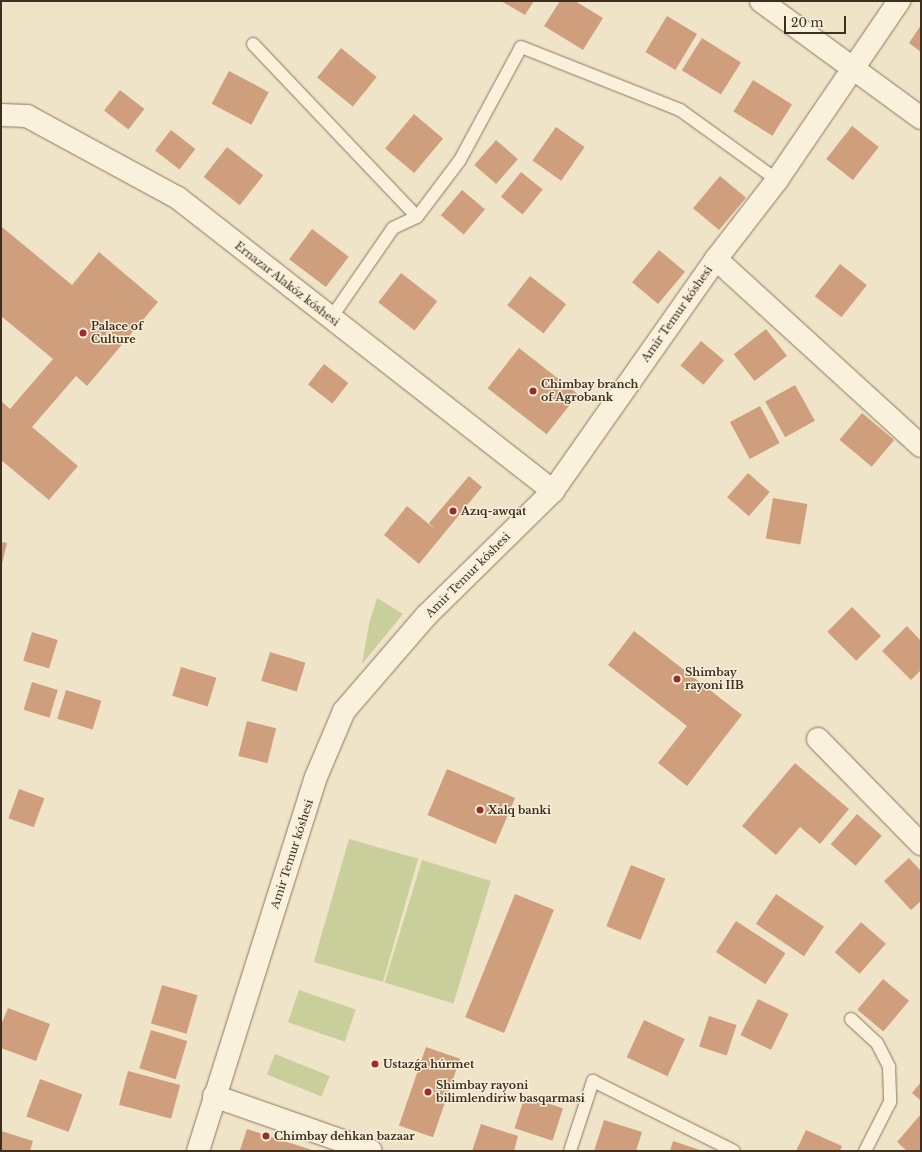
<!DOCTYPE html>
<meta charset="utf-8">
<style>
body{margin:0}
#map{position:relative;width:922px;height:1152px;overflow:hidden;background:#f0e4c8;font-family:"Libre Baskerville",serif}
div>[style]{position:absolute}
.green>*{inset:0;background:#c9cf9b;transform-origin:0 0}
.building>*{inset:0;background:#cf9f7d;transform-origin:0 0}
.roads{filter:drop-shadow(0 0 1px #8d765c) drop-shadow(0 0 1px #8d765c)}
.service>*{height:12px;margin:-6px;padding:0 6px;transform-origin:6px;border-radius:6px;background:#faf1dc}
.minor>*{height:22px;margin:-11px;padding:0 11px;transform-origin:11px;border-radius:11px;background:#faf1dc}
.dots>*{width:11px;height:11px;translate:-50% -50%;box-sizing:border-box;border:2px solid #f7eed8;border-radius:50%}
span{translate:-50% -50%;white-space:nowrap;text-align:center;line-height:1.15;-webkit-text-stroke:3px #f7eed8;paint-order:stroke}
.street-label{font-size:11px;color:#3d2e20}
.poi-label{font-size:11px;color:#3d2e20;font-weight:700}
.left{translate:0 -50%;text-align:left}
.frame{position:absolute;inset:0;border:2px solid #3d2e20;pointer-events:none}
.scale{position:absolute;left:784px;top:16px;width:62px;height:18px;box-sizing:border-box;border:2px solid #3d2e20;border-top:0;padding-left:5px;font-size:12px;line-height:14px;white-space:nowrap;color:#3d2e20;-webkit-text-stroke:3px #f7eed8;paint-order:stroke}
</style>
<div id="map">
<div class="green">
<i style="clip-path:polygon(377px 598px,403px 614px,362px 664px,369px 624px)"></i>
<i style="left:349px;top:839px;width:72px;height:128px;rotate:16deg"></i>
<i style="left:422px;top:860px;width:72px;height:128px;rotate:17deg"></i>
<i style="left:299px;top:990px;width:60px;height:34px;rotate:19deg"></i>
<i style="left:275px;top:1054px;width:59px;height:22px;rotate:22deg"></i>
</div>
<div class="building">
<i style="clip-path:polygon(501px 1px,534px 1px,525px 15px)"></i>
<i style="clip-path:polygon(560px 1px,575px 1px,603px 18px,583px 50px,544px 26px)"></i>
<i style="left:667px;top:16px;width:35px;height:42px;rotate:31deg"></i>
<i style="clip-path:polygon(921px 25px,921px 52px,909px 43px)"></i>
<i style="left:702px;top:38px;width:46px;height:38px;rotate:32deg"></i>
<i style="left:341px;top:48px;width:46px;height:38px;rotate:39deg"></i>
<i style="left:229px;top:71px;width:45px;height:37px;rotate:28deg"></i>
<i style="left:753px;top:80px;width:46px;height:37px;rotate:32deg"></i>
<i style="left:120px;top:90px;width:31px;height:26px;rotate:38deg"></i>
<i style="left:414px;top:114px;width:38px;height:45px;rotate:40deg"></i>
<i style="left:852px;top:126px;width:34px;height:42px;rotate:38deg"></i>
<i style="left:556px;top:127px;width:35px;height:41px;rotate:35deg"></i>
<i style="left:171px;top:130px;width:31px;height:26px;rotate:38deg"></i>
<i style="left:496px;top:140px;width:29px;height:33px;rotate:41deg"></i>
<i style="left:227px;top:147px;width:46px;height:38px;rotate:38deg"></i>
<i style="left:521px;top:172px;width:28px;height:32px;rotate:39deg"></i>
<i style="left:720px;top:176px;width:34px;height:42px;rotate:40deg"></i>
<i style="left:462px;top:190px;width:30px;height:33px;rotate:40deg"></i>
<i style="clip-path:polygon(2px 227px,72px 285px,99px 252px,158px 302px,87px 386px,76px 376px,32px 427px,78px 466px,49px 500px,1px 460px,1px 401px,10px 409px,53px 359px,1px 316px)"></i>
<i style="left:312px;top:229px;width:46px;height:38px;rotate:37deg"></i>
<i style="left:659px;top:250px;width:34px;height:42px;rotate:40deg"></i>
<i style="left:840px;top:264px;width:34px;height:41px;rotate:38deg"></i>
<i style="left:401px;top:273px;width:46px;height:37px;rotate:38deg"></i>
<i style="left:530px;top:276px;width:46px;height:37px;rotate:38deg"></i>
<i style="left:766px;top:329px;width:34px;height:41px;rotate:52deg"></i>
<i style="left:701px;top:341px;width:30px;height:32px;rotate:40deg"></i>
<i style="left:519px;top:348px;width:75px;height:51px;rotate:38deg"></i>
<i style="left:324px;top:364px;width:31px;height:26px;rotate:38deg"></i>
<i style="left:795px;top:385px;width:41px;height:34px;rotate:61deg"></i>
<i style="left:760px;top:406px;width:42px;height:34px;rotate:62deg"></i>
<i style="left:862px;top:413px;width:42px;height:35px;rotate:40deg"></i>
<i style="left:748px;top:473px;width:29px;height:32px;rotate:41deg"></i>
<i style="clip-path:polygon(469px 476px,482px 487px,419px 564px,384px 535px,407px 506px,436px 530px,429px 523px)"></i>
<i style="left:773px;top:498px;width:35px;height:41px;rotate:10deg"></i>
<i style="clip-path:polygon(1px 542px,7px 543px,2px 564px,1px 564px)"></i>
<i style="left:852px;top:607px;width:41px;height:35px;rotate:45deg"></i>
<i style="clip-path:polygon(907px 626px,921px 641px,921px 670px,911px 680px,882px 651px)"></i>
<i style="clip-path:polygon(634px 631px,742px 715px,687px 786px,658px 763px,687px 726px,608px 665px)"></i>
<i style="left:32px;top:632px;width:27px;height:30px;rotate:17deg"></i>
<i style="left:270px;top:652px;width:37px;height:30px;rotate:17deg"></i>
<i style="left:181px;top:667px;width:37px;height:30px;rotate:17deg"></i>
<i style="left:32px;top:682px;width:27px;height:29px;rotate:17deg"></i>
<i style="left:66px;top:690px;width:37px;height:30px;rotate:17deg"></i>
<i style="left:247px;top:721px;width:30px;height:36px;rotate:14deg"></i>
<i style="clip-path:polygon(795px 763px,849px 809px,820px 844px,800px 827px,776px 855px,742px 826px)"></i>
<i style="left:447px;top:769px;width:74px;height:50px;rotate:23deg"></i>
<i style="left:19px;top:789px;width:27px;height:31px;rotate:20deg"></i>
<i style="left:857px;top:814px;width:33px;height:40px;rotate:41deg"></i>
<i style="clip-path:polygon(909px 858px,921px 871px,921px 901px,911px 910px,884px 881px)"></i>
<i style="left:631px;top:865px;width:37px;height:66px;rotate:22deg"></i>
<i style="left:515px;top:894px;width:42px;height:133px;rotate:22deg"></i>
<i style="left:776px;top:894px;width:58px;height:36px;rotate:34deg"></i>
<i style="left:736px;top:921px;width:59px;height:37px;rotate:33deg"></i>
<i style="left:861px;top:922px;width:33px;height:40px;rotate:41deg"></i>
<i style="left:883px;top:979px;width:34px;height:40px;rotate:40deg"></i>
<i style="left:162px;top:985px;width:37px;height:40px;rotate:16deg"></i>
<i style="left:758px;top:999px;width:34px;height:40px;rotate:26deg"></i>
<i style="clip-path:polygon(8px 1008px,50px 1024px,36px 1061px,1px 1048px,1px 1025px)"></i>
<i style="left:709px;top:1016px;width:29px;height:32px;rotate:18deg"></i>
<i style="left:644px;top:1020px;width:45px;height:41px;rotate:25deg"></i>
<i style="left:151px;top:1030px;width:38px;height:40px;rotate:17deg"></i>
<i style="left:426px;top:1047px;width:36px;height:83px;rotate:19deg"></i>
<i style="left:128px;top:1071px;width:54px;height:35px;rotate:15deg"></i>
<i style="left:40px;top:1079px;width:45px;height:40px;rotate:20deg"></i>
<i style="clip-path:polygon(921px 1082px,921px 1101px,912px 1093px)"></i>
<i style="left:525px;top:1096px;width:40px;height:34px;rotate:18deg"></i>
<i style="clip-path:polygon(921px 1114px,921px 1151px,907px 1151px,897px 1142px)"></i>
<i style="clip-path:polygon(604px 1120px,642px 1132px,636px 1151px,594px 1151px)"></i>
<i style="clip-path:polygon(481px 1124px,518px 1136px,514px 1151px,472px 1151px)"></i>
<i style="clip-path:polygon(247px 1129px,315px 1151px,240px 1150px)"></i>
<i style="clip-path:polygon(806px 1130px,842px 1146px,840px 1151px,796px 1151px)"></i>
<i style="clip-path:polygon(1px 1131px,33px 1141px,30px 1151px,1px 1151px)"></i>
<i style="clip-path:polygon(673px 1141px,703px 1151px,670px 1151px)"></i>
</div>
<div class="roads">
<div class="service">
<i style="left:253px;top:44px;width:238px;rotate:46.5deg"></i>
<i style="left:331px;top:318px;width:109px;rotate:-55.4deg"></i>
<i style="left:393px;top:228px;width:26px;rotate:-25deg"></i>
<i style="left:417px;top:217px;width:71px;rotate:-53deg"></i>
<i style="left:460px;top:160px;width:128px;rotate:-61.6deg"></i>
<i style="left:521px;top:47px;width:171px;rotate:21.6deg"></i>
<i style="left:680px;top:110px;width:120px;rotate:35.8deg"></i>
<i style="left:851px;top:1019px;width:35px;rotate:43deg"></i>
<i style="left:877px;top:1043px;width:27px;rotate:63deg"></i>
<i style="left:889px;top:1067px;width:35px;rotate:88deg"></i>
<i style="left:890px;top:1102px;width:55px;rotate:117deg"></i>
<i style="left:570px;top:1151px;width:74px;rotate:-71.8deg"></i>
<i style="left:593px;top:1081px;width:157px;rotate:26.4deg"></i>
</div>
<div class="minor">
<i style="left:761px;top:1px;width:198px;rotate:36.2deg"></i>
<i style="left:1px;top:115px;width:26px;rotate:2deg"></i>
<i style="left:27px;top:116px;width:172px;rotate:28.5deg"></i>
<i style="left:178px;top:198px;width:476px;rotate:38deg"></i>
<i style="left:716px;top:259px;width:277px;rotate:42.4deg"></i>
<i style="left:818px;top:739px;width:147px;rotate:45.6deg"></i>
<i style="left:214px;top:1096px;width:166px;rotate:19.3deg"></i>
<i style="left:198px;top:1151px;width:392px;rotate:-72.5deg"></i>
<i style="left:316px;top:777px;width:72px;rotate:-67deg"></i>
<i style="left:344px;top:711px;width:125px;rotate:-49.2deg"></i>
<i style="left:426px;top:616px;width:178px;rotate:-44.5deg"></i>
<i style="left:553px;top:491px;width:284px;rotate:-54.9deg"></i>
<i style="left:716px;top:259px;width:100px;rotate:-52.3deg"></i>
<i style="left:777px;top:180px;width:217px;rotate:-55.7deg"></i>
</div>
</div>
<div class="dots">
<i style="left:83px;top:333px;background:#9e2a2b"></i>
<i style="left:533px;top:391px;background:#9e2a2b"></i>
<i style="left:453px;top:511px;background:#9e2a2b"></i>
<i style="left:677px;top:679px;background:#9e2a2b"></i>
<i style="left:480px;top:810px;background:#9e2a2b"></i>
<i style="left:375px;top:1064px;background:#9e2a2b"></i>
<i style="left:428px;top:1092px;background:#9e2a2b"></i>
<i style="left:266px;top:1136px;background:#9e2a2b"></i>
</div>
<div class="street-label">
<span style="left:287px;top:284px;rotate:38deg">Ernazar Alakóz kóshesi</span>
<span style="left:677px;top:314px;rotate:-55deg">Amir Temur kóshesi</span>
<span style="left:468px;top:575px;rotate:-45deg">Amir Temur kóshesi</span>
<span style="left:292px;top:854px;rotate:-72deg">Amir Temur kóshesi</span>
</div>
<div class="poi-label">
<span class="left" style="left:91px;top:333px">Palace of<br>Culture</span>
<span class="left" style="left:541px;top:391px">Chimbay branch<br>of Agrobank</span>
<span class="left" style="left:461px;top:511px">Azıq-awqat</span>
<span class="left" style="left:685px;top:679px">Shimbay<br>rayoni IIB</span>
<span class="left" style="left:488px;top:810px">Xalq banki</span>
<span class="left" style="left:383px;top:1064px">Ustazǵa húrmet</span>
<span class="left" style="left:436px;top:1092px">Shimbay rayoni<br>bilimlendiriw basqarmasi</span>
<span class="left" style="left:274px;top:1136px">Chimbay dehkan bazaar</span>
</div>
<div class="frame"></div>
<div class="scale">20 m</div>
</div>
